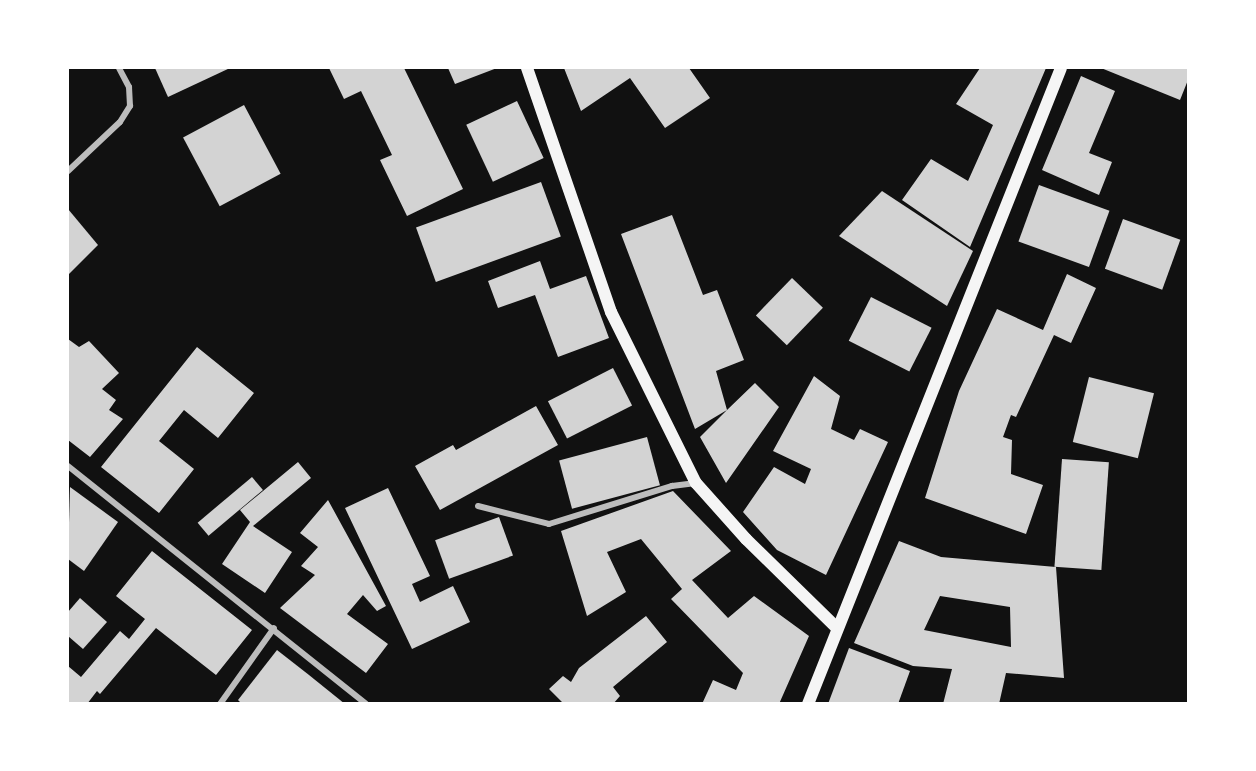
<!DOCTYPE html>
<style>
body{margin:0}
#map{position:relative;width:1256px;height:771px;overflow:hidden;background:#111;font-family:Karla,sans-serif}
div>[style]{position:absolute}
.building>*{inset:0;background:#d3d3d3;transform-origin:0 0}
.minor>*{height:6px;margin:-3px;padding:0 3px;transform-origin:3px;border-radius:3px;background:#bcbcbc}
.secondary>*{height:12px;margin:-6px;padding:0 6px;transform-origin:6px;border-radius:6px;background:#f5f5f5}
span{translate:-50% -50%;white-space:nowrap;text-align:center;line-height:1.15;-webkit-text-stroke:6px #fff;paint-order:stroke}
.frame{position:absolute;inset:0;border:69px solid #fff;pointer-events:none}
</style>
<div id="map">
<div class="building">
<i style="clip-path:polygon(155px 68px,230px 68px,168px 97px)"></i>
<i style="clip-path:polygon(329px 68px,404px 68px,463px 189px,407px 216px,380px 160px,392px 155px,361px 91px,344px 99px)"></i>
<i style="clip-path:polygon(448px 68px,497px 68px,455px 84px)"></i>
<i style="clip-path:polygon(564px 68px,689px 68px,710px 98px,665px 128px,630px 78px,581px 111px)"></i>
<i style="clip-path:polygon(980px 68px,1046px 68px,970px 247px,902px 200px,931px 159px,968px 181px,993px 125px,956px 104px)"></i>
<i style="clip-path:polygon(1101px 68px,1188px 68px,1188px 80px,1180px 100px)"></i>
<i style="clip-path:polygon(1081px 76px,1115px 91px,1089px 153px,1112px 162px,1099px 195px,1042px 170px)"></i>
<i style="left:517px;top:101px;width:63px;height:56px;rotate:65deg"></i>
<i style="left:244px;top:105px;width:78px;height:69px;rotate:62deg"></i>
<i style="left:541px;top:182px;width:58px;height:133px;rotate:70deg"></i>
<i style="left:1039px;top:185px;width:75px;height:60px;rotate:20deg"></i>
<i style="clip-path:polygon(882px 191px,973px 251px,947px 306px,839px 236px)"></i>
<i style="clip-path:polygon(68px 209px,98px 245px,68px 275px)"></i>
<i style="clip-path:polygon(672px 215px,703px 295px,717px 290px,744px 360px,716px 371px,727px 410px,755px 383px,779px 407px,726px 483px,700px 437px,727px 410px,695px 429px,621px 234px)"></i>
<i style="left:1123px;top:219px;width:61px;height:53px;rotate:20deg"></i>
<i style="clip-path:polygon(540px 261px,550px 289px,586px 276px,609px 338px,558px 357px,535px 295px,498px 308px,488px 281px)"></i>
<i style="clip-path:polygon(1067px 274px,1096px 288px,1071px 343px,1054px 335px,1016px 417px,1011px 415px,1003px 437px,1012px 440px,1011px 474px,1043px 485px,1026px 534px,925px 498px,959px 391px,997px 309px,1043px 330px)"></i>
<i style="left:792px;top:278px;width:43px;height:52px;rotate:44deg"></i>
<i style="left:871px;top:297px;width:68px;height:49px;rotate:27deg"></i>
<i style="clip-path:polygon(68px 339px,79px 347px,89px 341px,119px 373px,102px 389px,116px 400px,109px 410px,123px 419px,90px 457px,68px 440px)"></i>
<i style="clip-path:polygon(197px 347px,254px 393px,218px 438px,184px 410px,159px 441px,194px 469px,159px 513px,101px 467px)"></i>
<i style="left:613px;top:368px;width:42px;height:73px;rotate:63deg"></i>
<i style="clip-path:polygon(814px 376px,840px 396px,831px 429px,854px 440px,860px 429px,888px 442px,826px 575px,777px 550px,743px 512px,774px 467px,805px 484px,811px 469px,773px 451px)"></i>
<i style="left:1089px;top:377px;width:67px;height:67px;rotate:14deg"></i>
<i style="clip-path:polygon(536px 406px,558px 445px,440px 510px,415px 466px,453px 445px,456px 450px)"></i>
<i style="left:647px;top:437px;width:50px;height:91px;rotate:75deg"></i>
<i style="left:1062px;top:459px;width:47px;height:108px;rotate:4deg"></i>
<i style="clip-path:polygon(298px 462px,311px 478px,253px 526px,292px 552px,265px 593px,222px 564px,250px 522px,240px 510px)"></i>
<i style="left:252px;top:477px;width:17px;height:71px;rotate:50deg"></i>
<i style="clip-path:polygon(70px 487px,118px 522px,84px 571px,68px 559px)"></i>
<i style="clip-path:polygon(388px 488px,430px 576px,412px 584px,420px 602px,453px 586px,470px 622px,412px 649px,345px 508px)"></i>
<i style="clip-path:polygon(673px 491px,731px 551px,692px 580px,728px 618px,754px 596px,809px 636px,779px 704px,702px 704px,713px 680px,736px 690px,743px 673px,671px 599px,682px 589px,641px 539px,607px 552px,626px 592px,587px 616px,561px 531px)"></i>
<i style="clip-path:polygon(328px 500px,386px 606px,377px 611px,363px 595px,347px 614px,388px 644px,366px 673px,280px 608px,315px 575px,301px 566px,318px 547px,300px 533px)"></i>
<i style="left:499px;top:517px;width:41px;height:68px;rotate:70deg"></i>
<i style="clip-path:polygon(evenodd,899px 541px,941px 557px,1056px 567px,1064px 678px,1006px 673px,999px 704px,943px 704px,952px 669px,913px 666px,854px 643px,899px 541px,940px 596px,1010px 607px,1011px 647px,924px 630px,940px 596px)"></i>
<i style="clip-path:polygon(152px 551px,252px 630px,216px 675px,156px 628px,100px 694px,97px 691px,87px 704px,68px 704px,68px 666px,81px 677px,120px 631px,129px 639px,145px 619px,116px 596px)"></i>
<i style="clip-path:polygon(80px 598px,107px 622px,83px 649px,68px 636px,68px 612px)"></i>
<i style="clip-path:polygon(646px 616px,667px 642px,613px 687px,620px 696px,613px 704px,564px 704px,549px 689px,563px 676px,571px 682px,579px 668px)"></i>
<i style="clip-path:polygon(849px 648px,910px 671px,898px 704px,828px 704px)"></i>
<i style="clip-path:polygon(277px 650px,309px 675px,345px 704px,242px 704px,238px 700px)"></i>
</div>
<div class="minor">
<i style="left:68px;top:171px;width:71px;rotate:-43.3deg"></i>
<i style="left:120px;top:122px;width:19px;rotate:-58deg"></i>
<i style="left:130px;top:106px;width:19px;rotate:-93deg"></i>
<i style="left:129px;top:87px;width:21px;rotate:-118deg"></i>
<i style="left:68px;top:466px;width:381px;rotate:38.6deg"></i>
<i style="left:478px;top:506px;width:73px;rotate:14.2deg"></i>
<i style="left:549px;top:524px;width:129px;rotate:-17.2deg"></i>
<i style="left:672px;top:486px;width:24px;rotate:-7deg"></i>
<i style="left:220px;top:704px;width:93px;rotate:-54.6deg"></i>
</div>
<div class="secondary">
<i style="left:527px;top:68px;width:258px;rotate:71deg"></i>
<i style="left:611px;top:312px;width:191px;rotate:63.6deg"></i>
<i style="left:696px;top:483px;width:75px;rotate:48.2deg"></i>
<i style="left:746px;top:539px;width:126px;rotate:44.4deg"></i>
<i style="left:808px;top:704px;width:684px;rotate:-68.31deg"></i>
</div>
<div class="frame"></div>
</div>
